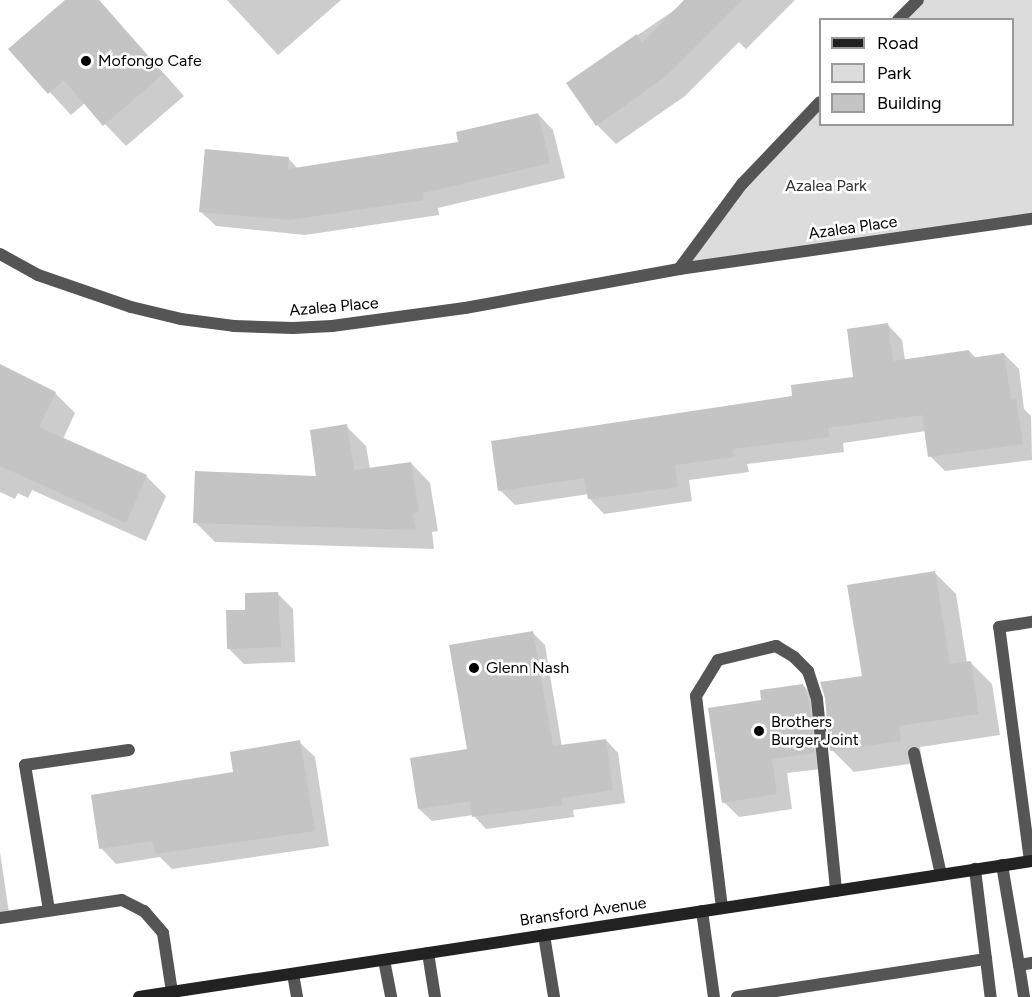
<!DOCTYPE html>
<style>
body{margin:0}
#map{position:relative;width:1032px;height:997px;overflow:hidden;background:#fff;font-family:Figtree,sans-serif}
div>[style]{position:absolute}
.green>*{inset:0;background:#dcdcdc}
.shadow>*{inset:0;background:#0003}
.building>*{inset:0;background:#c4c4c4}
.lane>*{height:12px;margin:-6px;padding:0 6px;transform-origin:6px;border-radius:6px;background:#555}
.street>*{height:12px;margin:-6px;padding:0 6px;transform-origin:6px;border-radius:6px;background:#555}
.secondary>*{height:12px;margin:-6px;padding:0 6px;transform-origin:6px;border-radius:6px;background:#222}
.dots>*{width:16px;height:16px;translate:-50% -50%;box-sizing:border-box;border:3px solid #fff;border-radius:50%}
span{translate:-50% -50%;white-space:nowrap;text-align:center;line-height:1.15;-webkit-text-stroke:5px #fff;paint-order:stroke}
.poi-label{font-size:16px;color:#000}
.left{translate:0 -50%;text-align:left}
.park-label{font-size:16px;color:#333}
.street-label{font-size:16px;color:#000}
.legend{position:absolute;left:819px;top:18px;width:195px;height:108px;box-sizing:border-box;background:#fff;border:2px solid #999;margin:0;padding:8px 10px;list-style:none;font-size:18px;color:#000}
.legend li{display:flex;align-items:center;gap:12px;height:30px}
.legend b{width:30px;border:2px solid #999}
</style>
<div id="map">
<div class="green">
<i style="clip-path:polygon(918px 0,1032px 0,1032px 219px,679px 269px,742px 184px,820px 102px,820px 124px,1012px 124px,1012px 20px,898px 19px)"></i>
</div>
<div class="shadow">
<i style="clip-path:polygon(67px 0,99px 0,184px 96px,126px 146px,85px 103px,71px 115px,10px 49px)"></i>
<i style="clip-path:polygon(227px 0,341px 0,278px 55px)"></i>
<i style="clip-path:polygon(689px 0,795px 0,746px 49px,739px 42px,685px 96px,616px 144px,597px 125px,568px 83px)"></i>
<i style="clip-path:polygon(538px 114px,553px 130px,565px 178px,438px 208px,439px 215px,305px 235px,216px 226px,200px 211px,288px 158px,298px 169px,460px 143px)"></i>
<i style="clip-path:polygon(887px 324px,902px 340px,905px 360px,969px 351px,976px 358px,1004px 354px,1019px 369px,1024px 409px,1031px 416px,1032px 460px,945px 471px,930px 456px,926px 431px,843px 443px,844px 452px,747px 464px,749px 472px,689px 480px,692px 501px,604px 514px,589px 498px,589px 494px,515px 505px,500px 490px,855px 378px)"></i>
<i style="clip-path:polygon(0 366px,55px 393px,75px 413px,63px 439px,146px 476px,166px 496px,146px 541px,32px 490px,28px 498px,18px 493px,15px 499px,0 492px)"></i>
<i style="clip-path:polygon(346px 426px,366px 446px,370px 469px,411px 463px,430px 483px,438px 531px,432px 532px,434px 549px,215px 542px,195px 522px,318px 477px)"></i>
<i style="clip-path:polygon(935px 573px,956px 594px,967px 663px,970px 662px,992px 684px,1000px 735px,920px 747px,922px 762px,854px 772px,832px 750px,863px 677px)"></i>
<i style="clip-path:polygon(278px 594px,293px 609px,295px 662px,244px 664px,229px 649px,246px 611px)"></i>
<i style="clip-path:polygon(533px 633px,545px 645px,562px 747px,606px 740px,618px 753px,625px 803px,573px 810px,574px 817px,486px 829px,473px 815px,432px 821px,419px 809px,469px 750px)"></i>
<i style="clip-path:polygon(803px 685px,818px 701px,829px 768px,787px 773px,792px 809px,739px 817px,724px 802px,763px 702px)"></i>
<i style="clip-path:polygon(299px 742px,315px 757px,329px 846px,172px 869px,160px 857px,116px 864px,101px 848px,235px 773px)"></i>
<i style="clip-path:polygon(0 852px,9px 913px,0 914px)"></i>
</div>
<div class="building">
<i style="clip-path:polygon(65px 0,99px 0,163px 74px,103px 126px,64px 80px,48px 94px,8px 49px)"></i>
<i style="clip-path:polygon(684px 0,742px 0,666px 76px,596px 126px,566px 83px,637px 34px,642px 43px)"></i>
<i style="clip-path:polygon(538px 113px,550px 163px,423px 193px,424px 200px,289px 220px,199px 212px,205px 149px,289px 157px,288px 169px,458px 142px,456px 132px)"></i>
<i style="clip-path:polygon(888px 323px,893px 361px,969px 350px,971px 358px,1004px 353px,1011px 400px,1016px 399px,1023px 444px,928px 457px,922px 415px,828px 428px,830px 437px,733px 449px,734px 457px,675px 465px,678px 487px,588px 499px,584px 478px,498px 491px,491px 441px,792px 396px,791px 385px,853px 377px,847px 329px)"></i>
<i style="clip-path:polygon(0 364px,56px 392px,39px 427px,147px 475px,126px 523px,0 466px)"></i>
<i style="clip-path:polygon(347px 424px,354px 470px,411px 462px,419px 512px,413px 513px,416px 530px,193px 523px,195px 471px,316px 476px,310px 430px)"></i>
<i style="clip-path:polygon(935px 571px,950px 664px,971px 661px,979px 714px,899px 726px,901px 741px,830px 751px,825px 698px,820px 682px,862px 676px,847px 585px)"></i>
<i style="clip-path:polygon(278px 592px,281px 647px,227px 649px,226px 610px,245px 610px,245px 593px)"></i>
<i style="clip-path:polygon(533px 631px,553px 746px,606px 739px,613px 790px,561px 798px,562px 805px,472px 817px,470px 801px,418px 809px,410px 758px,467px 749px,449px 645px)"></i>
<i style="clip-path:polygon(803px 684px,809px 701px,814px 753px,772px 759px,777px 794px,722px 803px,708px 708px,761px 700px,760px 690px)"></i>
<i style="clip-path:polygon(300px 740px,315px 831px,155px 854px,153px 841px,99px 849px,91px 795px,233px 772px,230px 752px)"></i>
</div>
<div class="lane">
<i style="left:914px;top:753px;width:125px;rotate:77.5deg"></i>
<i style="left:1030px;top:861px;width:236px;rotate:-97.5deg"></i>
<i style="left:999px;top:627px;width:33px;rotate:-9deg"></i>
<i style="left:1002px;top:865px;width:101px;rotate:80.4deg"></i>
<i style="left:1019px;top:965px;width:13px;rotate:-9deg"></i>
<i style="left:722px;top:908px;width:214px;rotate:-97deg"></i>
<i style="left:696px;top:696px;width:42px;rotate:-58.6deg"></i>
<i style="left:718px;top:660px;width:60px;rotate:-13.6deg"></i>
<i style="left:776px;top:646px;width:21px;rotate:31deg"></i>
<i style="left:794px;top:657px;width:20px;rotate:45deg"></i>
<i style="left:808px;top:671px;width:29px;rotate:72deg"></i>
<i style="left:817px;top:699px;width:193px;rotate:84.3deg"></i>
<i style="left:49px;top:910px;width:147px;rotate:-99.4deg"></i>
<i style="left:25px;top:765px;width:105px;rotate:-8.2deg"></i>
<i style="left:702px;top:911px;width:87px;rotate:82.1deg"></i>
<i style="left:0;top:918px;width:123px;rotate:-8.4deg"></i>
<i style="left:122px;top:900px;width:25px;rotate:27deg"></i>
<i style="left:144px;top:911px;width:29px;rotate:49deg"></i>
<i style="left:163px;top:933px;width:60px;rotate:81.3deg"></i>
<i style="left:544px;top:935px;width:63px;rotate:80.8deg"></i>
<i style="left:428px;top:953px;width:45px;rotate:81deg"></i>
<i style="left:986px;top:959px;width:38px;rotate:83deg"></i>
<i style="left:384px;top:960px;width:38px;rotate:79deg"></i>
<i style="left:1019px;top:965px;width:32px;rotate:81deg"></i>
<i style="left:293px;top:974px;width:23px;rotate:80deg"></i>
<i style="left:737px;top:997px;width:252px;rotate:-8.7deg"></i>
<i style="left:986px;top:959px;width:91px;rotate:-97deg"></i>
</div>
<div class="street">
<i style="left:898px;top:20px;width:28px;rotate:-45deg"></i>
<i style="left:0;top:254px;width:43px;rotate:28.9deg"></i>
<i style="left:38px;top:275px;width:98px;rotate:19deg"></i>
<i style="left:131px;top:307px;width:51px;rotate:13.5deg"></i>
<i style="left:181px;top:319px;width:53px;rotate:7.5deg"></i>
<i style="left:234px;top:326px;width:59px;rotate:1.9deg"></i>
<i style="left:293px;top:328px;width:39px;rotate:-3deg"></i>
<i style="left:332px;top:326px;width:134px;rotate:-7.7deg"></i>
<i style="left:465px;top:308px;width:218px;rotate:-10.3deg"></i>
<i style="left:679px;top:269px;width:357px;rotate:-8.1deg"></i>
<i style="left:679px;top:269px;width:106px;rotate:-53.5deg"></i>
<i style="left:742px;top:184px;width:113px;rotate:-46.4deg"></i>
</div>
<div class="secondary">
<i style="left:139px;top:997px;width:903px;rotate:-8.66deg"></i>
</div>
<div class="dots">
<i style="left:86px;top:61px;background:#000"></i>
<i style="left:474px;top:668px;background:#000"></i>
<i style="left:759px;top:731px;background:#000"></i>
</div>
<div class="poi-label">
<span class="left" style="left:98px;top:61px">Mofongo Cafe</span>
<span class="left" style="left:486px;top:668px">Glenn Nash</span>
<span class="left" style="left:771px;top:731px">Brothers<br>Burger Joint</span>
</div>
<div class="park-label">
<span style="left:826px;top:186px">Azalea Park</span>
</div>
<div class="street-label">
<span style="left:853px;top:228px;rotate:-8deg">Azalea Place</span>
<span style="left:334px;top:307px;rotate:-5deg">Azalea Place</span>
<span style="left:583px;top:912px;rotate:-8deg">Bransford Avenue</span>
</div>
<ul class="legend">
<li><b style="height:8px;background:#222"></b>Road</li>
<li><b style="height:16px;background:#dcdcdc"></b>Park</li>
<li><b style="height:16px;background:#c4c4c4"></b>Building</li>
</ul>
</div>
